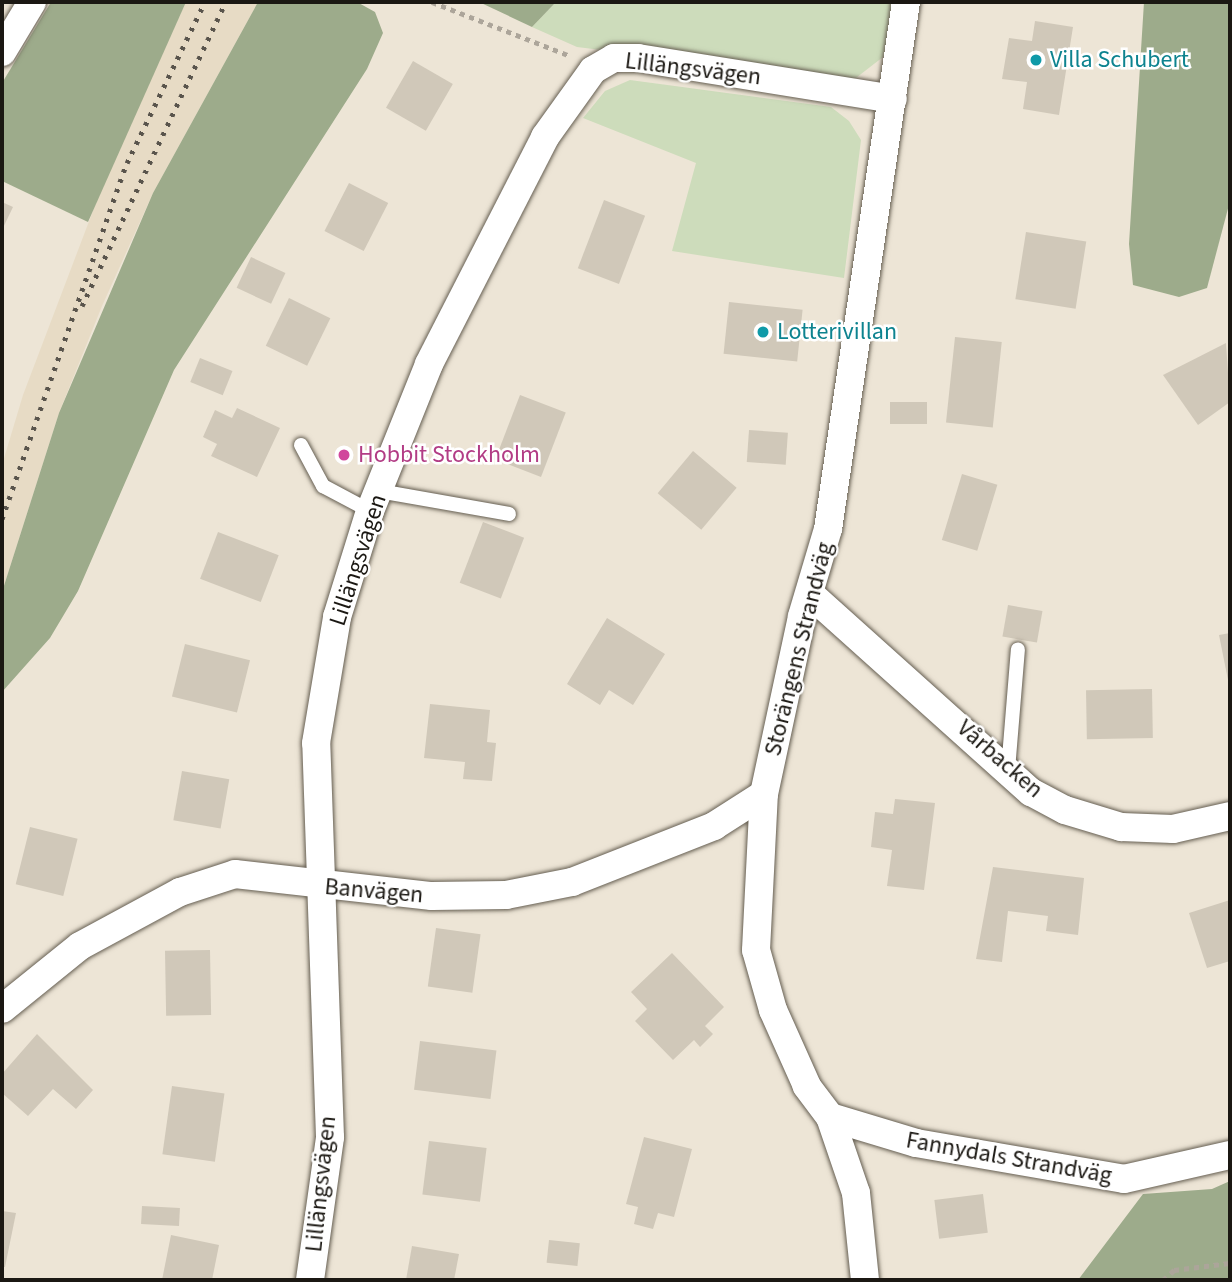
<!DOCTYPE html>
<meta charset="utf-8">
<style>
body{margin:0}
#map{position:relative;width:1232px;height:1282px;overflow:hidden;background:#ede5d6;font-family:"Source Sans 3",sans-serif}
div>[style]{position:absolute}
.built>*{inset:0;background:#e7dbc5}
.green>*{inset:0;background:#cddcbb}
.forest>*{inset:0;background:#9dab8b}
.building>*{inset:0;background:#d0c8b9;transform-origin:0 0}
.path>*{height:4.5px;margin-top:-2.25px;transform-origin:0;background:repeating-linear-gradient(90deg,#aca59a 0 5px,transparent 0 10px)}
.roads{filter:drop-shadow(0 0 2px #655e51) drop-shadow(0 0 2px #655e51)}
.lane>*{height:14px;margin:-7px;padding:0 7px;transform-origin:7px;border-radius:7px;background:#fff}
.street>*{height:28px;margin:-14px;padding:0 14px;transform-origin:14px;border-radius:14px;background:#fff}
.rail>*{height:5px;margin-top:-2.5px;transform-origin:0;background:repeating-linear-gradient(90deg,#59544c 0 3.5px,transparent 0 10.5px)}
.dots>*{width:19px;height:19px;translate:-50% -50%;box-sizing:border-box;border:4px solid #fff;border-radius:50%}
span{translate:-50% -50%;white-space:nowrap;text-align:center;line-height:1.15;-webkit-text-stroke:5px #fff;paint-order:stroke}
.culture-label{font-size:24px;color:#0d838f}
.left{translate:0 -50%;text-align:left}
.street-label{font-size:24px;color:#1b1813}
.hotel-label{font-size:24px;color:#b23c85}
.frame{position:absolute;inset:0;border:4px solid #1b1813;pointer-events:none}
</style>
<div id="map">
<div class="built">
<i style="clip-path:polygon(186px 2px,258px 2px,153px 193px,102px 306px,59px 413px,2px 592px,2px 465px,23px 395px,107px 174px)"></i>
</div>
<div class="green">
<i style="clip-path:polygon(556px 2px,894px 2px,883px 57px,852px 81px,577px 47px,532px 27px)"></i>
<i style="clip-path:polygon(630px 80px,831px 107px,849px 121px,861px 140px,844px 278px,672px 251px,696px 163px,583px 118px,605px 91px)"></i>
</div>
<div class="forest">
<i style="clip-path:polygon(51px 2px,186px 2px,88px 222px,2px 181px,2px 83px)"></i>
<i style="clip-path:polygon(258px 2px,357px 2px,375px 12px,383px 33px,367px 69px,174px 370px,78px 591px,50px 638px,2px 692px,2px 592px,59px 413px,153px 193px)"></i>
<i style="clip-path:polygon(479px 2px,556px 2px,532px 27px)"></i>
<i style="clip-path:polygon(1144px 2px,1230px 2px,1230px 201px,1207px 288px,1179px 297px,1133px 285px,1129px 244px)"></i>
<i style="clip-path:polygon(1230px 1181px,1230px 1280px,1078px 1280px,1143px 1194px,1212px 1189px)"></i>
</div>
<div class="building">
<i style="clip-path:polygon(1035px 21px,1073px 27px,1059px 115px,1023px 109px,1027px 82px,1002px 79px,1009px 38px,1032px 41px)"></i>
<i style="left:413px;top:61px;width:46px;height:54px;rotate:30deg"></i>
<i style="left:349px;top:183px;width:44px;height:54px;rotate:27deg"></i>
<i style="left:604px;top:200px;width:44px;height:73px;rotate:21deg"></i>
<i style="clip-path:polygon(2px 202px,13px 207px,2px 230px)"></i>
<i style="left:1026px;top:232px;width:61px;height:68px;rotate:9deg"></i>
<i style="left:251px;top:257px;width:38px;height:34px;rotate:25deg"></i>
<i style="left:289px;top:298px;width:46px;height:53px;rotate:26deg"></i>
<i style="left:729px;top:302px;width:74px;height:52px;rotate:6deg"></i>
<i style="left:955px;top:337px;width:47px;height:86px;rotate:6deg"></i>
<i style="clip-path:polygon(1226px 343px,1230px 402px,1198px 425px,1163px 375px)"></i>
<i style="left:200px;top:358px;width:35px;height:26px;rotate:22deg"></i>
<i style="left:520px;top:395px;width:49px;height:69px;rotate:21deg"></i>
<i style="left:890px;top:402px;width:37px;height:22px"></i>
<i style="clip-path:polygon(237px 408px,280px 428px,257px 477px,211px 456px,217px 444px,203px 437px,215px 410px,232px 418px)"></i>
<i style="left:749px;top:430px;width:39px;height:32px;rotate:4deg"></i>
<i style="left:693px;top:451px;width:57px;height:55px;rotate:40deg"></i>
<i style="left:962px;top:474px;width:37px;height:69px;rotate:17deg"></i>
<i style="left:483px;top:522px;width:44px;height:65px;rotate:21deg"></i>
<i style="left:218px;top:532px;width:65px;height:50px;rotate:21deg"></i>
<i style="left:1008px;top:605px;width:35px;height:32px;rotate:10deg"></i>
<i style="clip-path:polygon(607px 618px,665px 654px,633px 705px,609px 690px,600px 705px,567px 684px)"></i>
<i style="clip-path:polygon(1230px 633px,1230px 680px,1228px 680px,1219px 635px)"></i>
<i style="left:185px;top:644px;width:67px;height:54px;rotate:14deg"></i>
<i style="left:1152px;top:689px;width:49px;height:66px;rotate:89deg"></i>
<i style="clip-path:polygon(430px 704px,490px 710px,487px 742px,496px 743px,492px 781px,463px 779px,465px 762px,424px 758px)"></i>
<i style="left:182px;top:771px;width:48px;height:50px;rotate:10deg"></i>
<i style="clip-path:polygon(895px 799px,935px 803px,924px 890px,887px 886px,892px 850px,871px 847px,875px 812px,893px 814px)"></i>
<i style="left:30px;top:827px;width:49px;height:59px;rotate:14deg"></i>
<i style="clip-path:polygon(993px 867px,1084px 878px,1078px 935px,1046px 931px,1048px 916px,1008px 911px,1002px 962px,976px 959px)"></i>
<i style="clip-path:polygon(1230px 900px,1230px 961px,1207px 968px,1189px 913px)"></i>
<i style="left:436px;top:928px;width:45px;height:59px;rotate:8deg"></i>
<i style="left:210px;top:950px;width:65px;height:45px;rotate:89deg"></i>
<i style="clip-path:polygon(672px 953px,724px 1007px,705px 1026px,713px 1034px,700px 1047px,694px 1040px,673px 1060px,635px 1021px,647px 1009px,631px 992px)"></i>
<i style="clip-path:polygon(37px 1034px,93px 1090px,76px 1109px,53px 1089px,28px 1116px,2px 1093px,2px 1074px)"></i>
<i style="left:420px;top:1041px;width:77px;height:49px;rotate:7deg"></i>
<i style="left:172px;top:1086px;width:53px;height:69px;rotate:8deg"></i>
<i style="clip-path:polygon(644px 1137px,692px 1149px,674px 1217px,658px 1213px,653px 1229px,634px 1224px,638px 1207px,626px 1204px)"></i>
<i style="left:429px;top:1141px;width:58px;height:54px;rotate:7deg"></i>
<i style="left:983px;top:1194px;width:39px;height:49px;rotate:83deg"></i>
<i style="left:142px;top:1206px;width:38px;height:18px;rotate:3deg"></i>
<i style="clip-path:polygon(2px 1211px,16px 1213px,5px 1267px,2px 1267px)"></i>
<i style="clip-path:polygon(171px 1235px,219px 1245px,212px 1280px,162px 1280px)"></i>
<i style="left:549px;top:1240px;width:31px;height:23px;rotate:6deg"></i>
<i style="clip-path:polygon(412px 1246px,459px 1254px,454px 1280px,406px 1280px)"></i>
</div>
<div class="path">
<i style="left:432px;top:2px;width:146px;rotate:21.3deg"></i>
<i style="left:1163px;top:1280px;width:15px;rotate:-42deg"></i>
<i style="left:1174px;top:1270px;width:56px;rotate:-7.1deg"></i>
</div>
<div class="roads">
<div class="lane">
<i style="left:301px;top:445px;width:47px;rotate:61.8deg"></i>
<i style="left:323px;top:486px;width:53px;rotate:28deg"></i>
<i style="left:379px;top:491px;width:132px;rotate:10deg"></i>
<i style="left:1008px;top:770px;width:121px;rotate:-85.3deg"></i>
</div>
<div class="street">
<i style="left:2px;top:52px;width:58px;rotate:-59deg"></i>
<i style="left:810px;top:594px;width:297px;rotate:41.9deg"></i>
<i style="left:1031px;top:792px;width:38px;rotate:28deg"></i>
<i style="left:1065px;top:810px;width:59px;rotate:16.9deg"></i>
<i style="left:1121px;top:827px;width:52px;rotate:2.2deg"></i>
<i style="left:1173px;top:829px;width:58px;rotate:-12.8deg"></i>
<i style="left:2px;top:1009px;width:100px;rotate:-38.9deg"></i>
<i style="left:80px;top:946px;width:114px;rotate:-28.4deg"></i>
<i style="left:180px;top:892px;width:58px;rotate:-18.1deg"></i>
<i style="left:235px;top:874px;width:198px;rotate:6.4deg"></i>
<i style="left:432px;top:896px;width:74px;rotate:-0.8deg"></i>
<i style="left:506px;top:895px;width:67px;rotate:-11.1deg"></i>
<i style="left:572px;top:882px;width:153px;rotate:-21.5deg"></i>
<i style="left:714px;top:826px;width:59px;rotate:-32.6deg"></i>
<i style="left:830px;top:1117px;width:90px;rotate:16.8deg"></i>
<i style="left:916px;top:1143px;width:211px;rotate:9.8deg"></i>
<i style="left:1124px;top:1179px;width:109px;rotate:-12.8deg"></i>
<i style="left:310px;top:1280px;width:144px;rotate:-82deg"></i>
<i style="left:330px;top:1137px;width:394px;rotate:-92deg"></i>
<i style="left:316px;top:743px;width:128px;rotate:-80.5deg"></i>
<i style="left:337px;top:617px;width:111px;rotate:-72.7deg"></i>
<i style="left:370px;top:511px;width:158px;rotate:-68.1deg"></i>
<i style="left:429px;top:364px;width:255px;rotate:-62.9deg"></i>
<i style="left:545px;top:137px;width:82px;rotate:-54.4deg"></i>
<i style="left:593px;top:70px;width:24px;rotate:-30deg"></i>
<i style="left:614px;top:58px;width:24px"></i>
<i style="left:638px;top:58px;width:258px;rotate:9.1deg"></i>
<i style="left:865px;top:1280px;width:87px;rotate:-95.9deg"></i>
<i style="left:856px;top:1193px;width:80px;rotate:-108.9deg"></i>
<i style="left:830px;top:1117px;width:39px;rotate:-127deg"></i>
<i style="left:807px;top:1086px;width:83px;rotate:-114.1deg"></i>
<i style="left:773px;top:1010px;width:62px;rotate:-105.8deg"></i>
<i style="left:756px;top:950px;width:156px;rotate:-87.1deg"></i>
<i style="left:764px;top:794px;width:182px;rotate:-77.9deg"></i>
<i style="left:802px;top:616px;width:91px;rotate:-73.4deg"></i>
<i style="left:828px;top:529px;width:533px;rotate:-81.58deg"></i>
</div>
</div>
<div class="rail">
<i style="left:82px;top:306px;width:336px;rotate:-64.7deg"></i>
<i style="left:2px;top:519px;width:377px;rotate:-70.7deg"></i>
<i style="left:127px;top:163px;width:179px;rotate:-64.2deg"></i>
</div>
<div class="dots">
<i style="left:1036px;top:60px;background:#0f9aa8"></i>
<i style="left:763px;top:332px;background:#0f9aa8"></i>
<i style="left:344px;top:455px;background:#d1479c"></i>
</div>
<div class="culture-label">
<span class="left" style="left:1050px;top:60px">Villa Schubert</span>
<span class="left" style="left:777px;top:332px">Lotterivillan</span>
</div>
<div class="street-label">
<span style="left:693px;top:69px;rotate:7deg">Lillängsvägen</span>
<span style="left:358px;top:560px;rotate:-72deg">Lillängsvägen</span>
<span style="left:799px;top:649px;rotate:-76deg">Storängens Strandväg</span>
<span style="left:1000px;top:759px;rotate:41deg">Vårbacken</span>
<span style="left:374px;top:891px;rotate:5deg">Banvägen</span>
<span style="left:1009px;top:1158px;rotate:10deg">Fannydals Strandväg</span>
<span style="left:321px;top:1184px;rotate:-84deg">Lillängsvägen</span>
</div>
<div class="hotel-label">
<span class="left" style="left:358px;top:455px">Hobbit Stockholm</span>
</div>
<div class="frame"></div>
</div>
